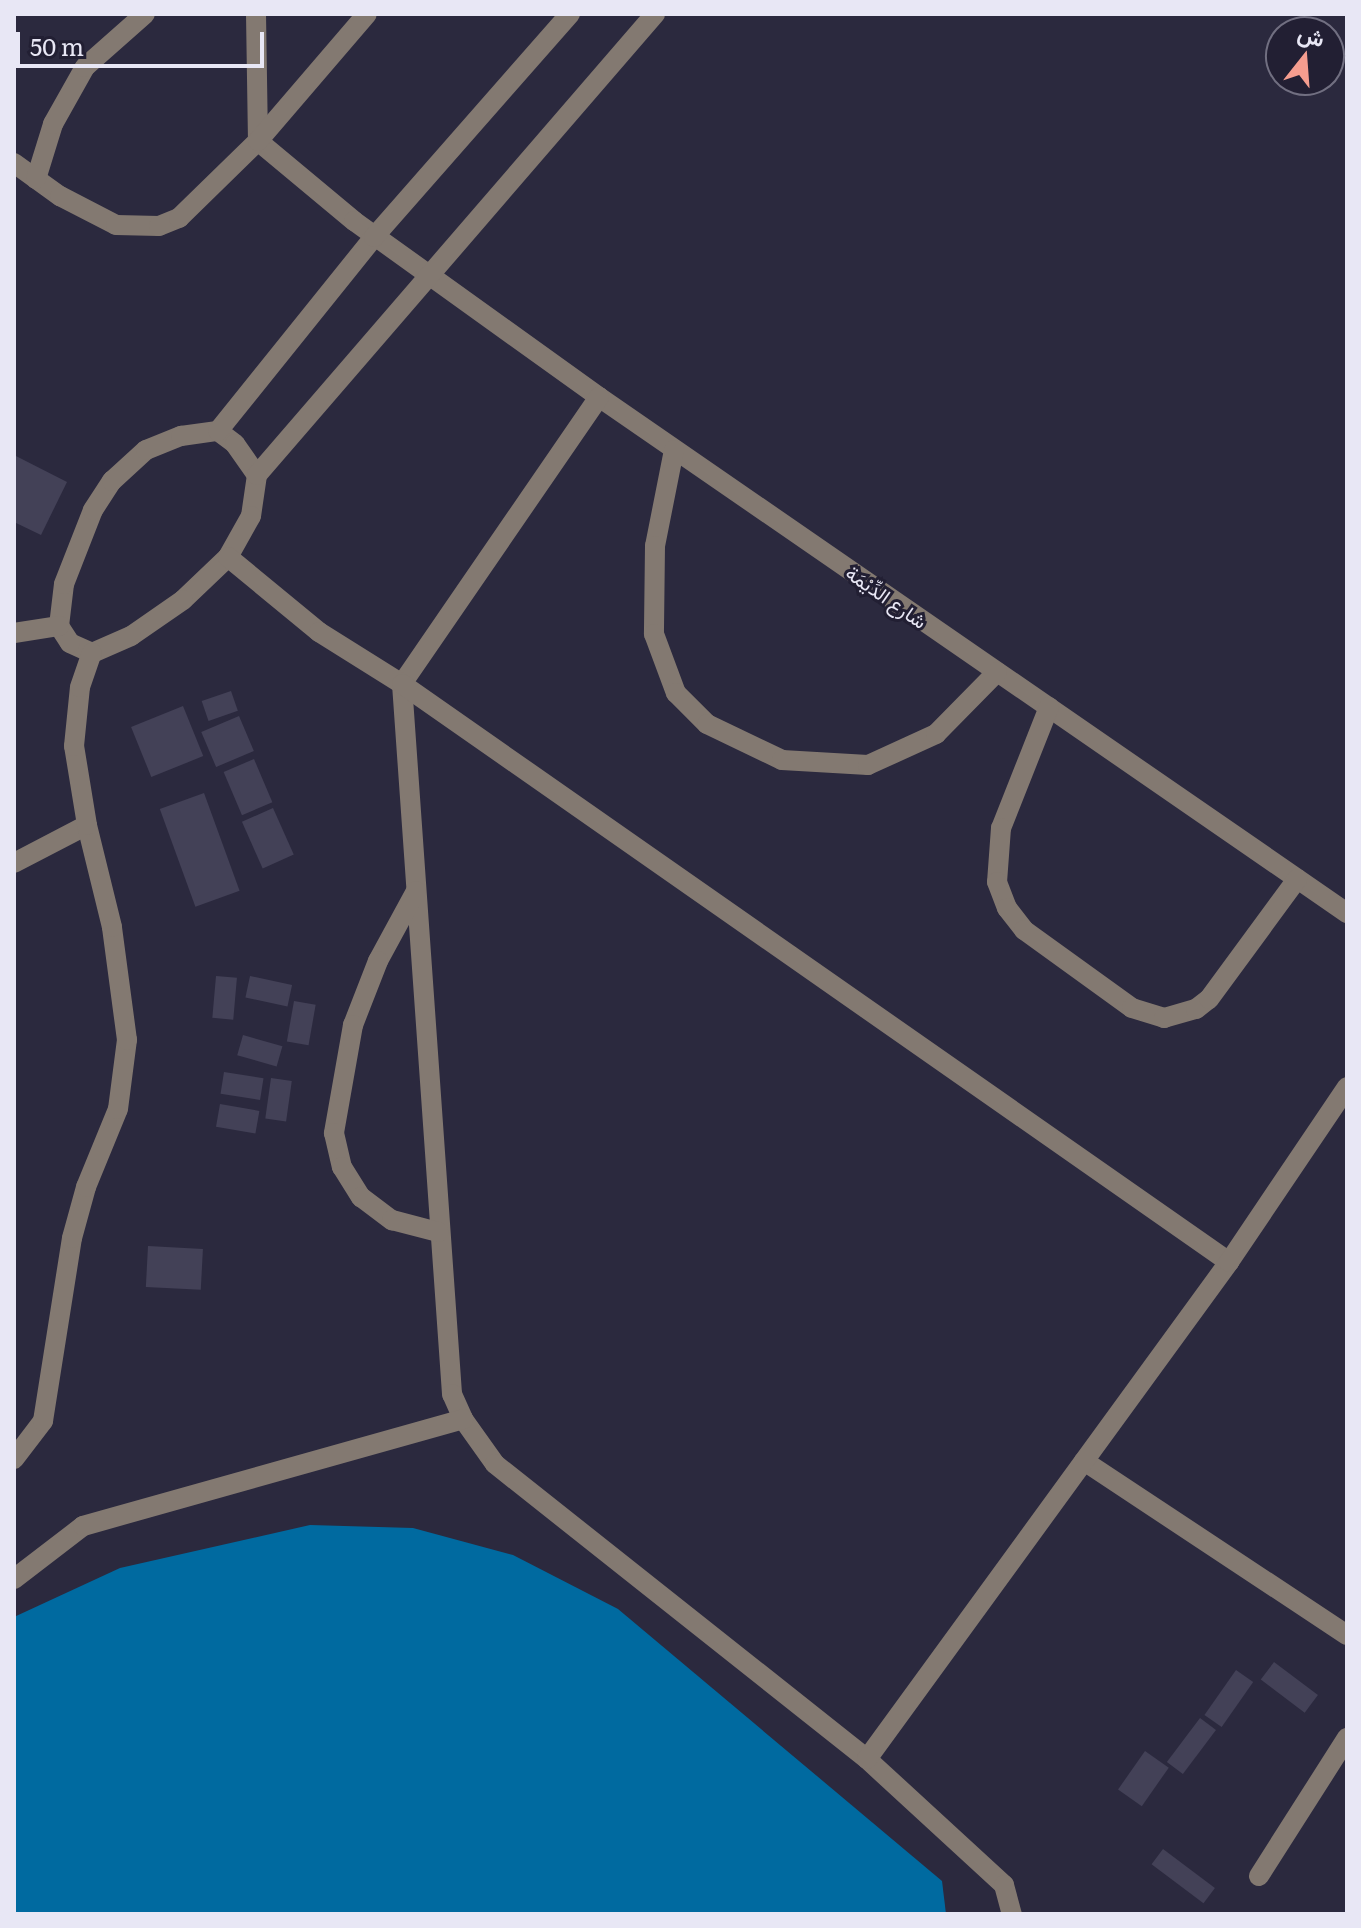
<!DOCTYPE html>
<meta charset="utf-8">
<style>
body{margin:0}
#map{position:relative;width:1361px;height:1928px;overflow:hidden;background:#2b293e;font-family:Literata,Vazirmatn,serif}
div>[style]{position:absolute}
.water>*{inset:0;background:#006aa0}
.building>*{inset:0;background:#434157;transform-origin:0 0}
.minor>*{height:20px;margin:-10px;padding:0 10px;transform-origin:10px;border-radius:10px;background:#837971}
span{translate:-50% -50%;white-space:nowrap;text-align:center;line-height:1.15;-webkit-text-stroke:6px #221f33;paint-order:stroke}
.street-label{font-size:20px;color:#e8e7f5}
.frame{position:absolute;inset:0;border:16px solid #e8e7f5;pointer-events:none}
.north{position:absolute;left:1265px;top:16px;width:80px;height:80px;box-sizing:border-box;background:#221f33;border:2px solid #716f81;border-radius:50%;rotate:17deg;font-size:22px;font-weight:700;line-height:32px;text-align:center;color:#e8e7f5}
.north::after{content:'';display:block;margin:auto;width:28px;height:36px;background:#f59d8f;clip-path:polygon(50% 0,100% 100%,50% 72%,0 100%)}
.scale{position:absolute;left:16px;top:32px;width:248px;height:36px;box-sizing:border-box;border:4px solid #e8e7f5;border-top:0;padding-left:10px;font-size:24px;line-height:28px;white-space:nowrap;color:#e8e7f5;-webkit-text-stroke:6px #221f33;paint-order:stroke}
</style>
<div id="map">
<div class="water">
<i style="clip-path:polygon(310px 1525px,413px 1528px,513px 1555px,618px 1609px,942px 1881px,946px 1914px,14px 1914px,14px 1617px,120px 1568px)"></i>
</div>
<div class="building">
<i style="clip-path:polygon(14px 455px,67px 482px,41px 535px,14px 522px)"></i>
<i style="left:231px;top:691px;width:21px;height:31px;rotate:71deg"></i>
<i style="left:183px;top:706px;width:54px;height:56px;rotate:68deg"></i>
<i style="left:239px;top:716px;width:38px;height:41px;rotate:67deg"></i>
<i style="left:254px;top:759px;width:47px;height:33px;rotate:67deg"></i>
<i style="left:204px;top:793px;width:104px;height:47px;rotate:70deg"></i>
<i style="left:273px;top:808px;width:51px;height:34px;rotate:66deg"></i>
<i style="left:216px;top:976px;width:21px;height:42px;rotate:5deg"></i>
<i style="left:250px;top:976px;width:43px;height:22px;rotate:12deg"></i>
<i style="left:294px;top:1001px;width:22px;height:41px;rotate:10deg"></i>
<i style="left:243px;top:1035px;width:41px;height:21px;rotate:16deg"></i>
<i style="left:224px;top:1072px;width:40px;height:22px;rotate:9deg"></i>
<i style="left:271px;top:1078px;width:21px;height:41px;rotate:8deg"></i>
<i style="left:220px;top:1104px;width:40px;height:23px;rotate:10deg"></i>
<i style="left:148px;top:1246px;width:55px;height:41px;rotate:3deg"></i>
<i style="left:1274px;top:1662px;width:55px;height:22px;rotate:37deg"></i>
<i style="left:1236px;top:1670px;width:21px;height:55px;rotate:35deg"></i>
<i style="left:1200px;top:1718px;width:20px;height:55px;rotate:37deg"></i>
<i style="left:1145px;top:1751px;width:29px;height:47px;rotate:35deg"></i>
<i style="left:1163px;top:1849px;width:65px;height:19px;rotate:37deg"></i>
</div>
<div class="minor">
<i style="left:256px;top:14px;width:127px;rotate:89.1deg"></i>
<i style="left:258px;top:141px;width:125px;rotate:39.8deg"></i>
<i style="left:354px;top:221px;width:302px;rotate:35.7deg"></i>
<i style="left:599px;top:397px;width:909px;rotate:34.6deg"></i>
<i style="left:14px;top:163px;width:57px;rotate:35.7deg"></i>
<i style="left:60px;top:196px;width:63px;rotate:27.4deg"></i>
<i style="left:116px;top:225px;width:43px;rotate:1.3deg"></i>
<i style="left:159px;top:226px;width:22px;rotate:-22deg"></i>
<i style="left:179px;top:218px;width:110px;rotate:-44.3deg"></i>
<i style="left:258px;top:141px;width:167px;rotate:-49.4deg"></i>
<i style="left:36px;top:179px;width:58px;rotate:-72.8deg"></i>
<i style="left:53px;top:124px;width:65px;rotate:-60.7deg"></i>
<i style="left:85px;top:67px;width:80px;rotate:-41.5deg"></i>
<i style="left:599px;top:397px;width:348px;rotate:124.5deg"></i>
<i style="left:402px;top:684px;width:712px;rotate:85.97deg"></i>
<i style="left:452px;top:1394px;width:27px;rotate:66deg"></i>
<i style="left:463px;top:1419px;width:55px;rotate:54.6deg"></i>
<i style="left:495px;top:1464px;width:475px;rotate:38.4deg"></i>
<i style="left:867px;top:1759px;width:186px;rotate:42.6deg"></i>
<i style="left:1004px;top:1885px;width:30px;rotate:75deg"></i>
<i style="left:218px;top:431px;width:21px;rotate:37deg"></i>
<i style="left:235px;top:444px;width:38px;rotate:55deg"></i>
<i style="left:257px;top:475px;width:41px;rotate:98.3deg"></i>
<i style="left:251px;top:516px;width:47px;rotate:119.3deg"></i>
<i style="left:228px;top:557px;width:62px;rotate:136.3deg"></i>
<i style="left:183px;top:600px;width:63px;rotate:145.3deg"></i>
<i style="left:131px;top:636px;width:43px;rotate:156.4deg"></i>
<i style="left:92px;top:653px;width:24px;rotate:-156deg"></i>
<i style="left:70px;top:643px;width:20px;rotate:-123deg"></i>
<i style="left:59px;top:626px;width:42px;rotate:-83.2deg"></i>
<i style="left:64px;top:584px;width:79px;rotate:-68.6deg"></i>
<i style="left:93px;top:510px;width:35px;rotate:-57deg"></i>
<i style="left:112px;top:481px;width:46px;rotate:-42.4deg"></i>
<i style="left:146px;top:450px;width:38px;rotate:-22deg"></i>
<i style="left:181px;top:436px;width:37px;rotate:-8deg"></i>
<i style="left:218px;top:431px;width:249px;rotate:-51.2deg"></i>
<i style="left:374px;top:237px;width:297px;rotate:-48.7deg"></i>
<i style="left:674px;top:450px;width:98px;rotate:101.2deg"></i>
<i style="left:655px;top:546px;width:88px;rotate:90.7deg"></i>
<i style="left:654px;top:634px;width:63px;rotate:69.6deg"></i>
<i style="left:676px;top:693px;width:44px;rotate:45deg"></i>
<i style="left:707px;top:724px;width:83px;rotate:25.6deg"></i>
<i style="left:782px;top:760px;width:86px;rotate:3.3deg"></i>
<i style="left:868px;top:765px;width:75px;rotate:-24.5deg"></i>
<i style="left:936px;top:734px;width:87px;rotate:-45.5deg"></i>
<i style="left:257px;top:475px;width:609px;rotate:-49.19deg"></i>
<i style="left:228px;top:557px;width:118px;rotate:39.5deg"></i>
<i style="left:319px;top:632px;width:98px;rotate:32.1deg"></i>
<i style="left:402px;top:684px;width:1009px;rotate:34.95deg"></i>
<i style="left:14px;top:633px;width:46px;rotate:-8.8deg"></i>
<i style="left:1049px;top:707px;width:130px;rotate:111.6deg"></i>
<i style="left:1001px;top:828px;width:54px;rotate:94.2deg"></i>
<i style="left:997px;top:882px;width:28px;rotate:69deg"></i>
<i style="left:1007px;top:908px;width:28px;rotate:52deg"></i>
<i style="left:1024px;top:930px;width:133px;rotate:35.8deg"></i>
<i style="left:1132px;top:1008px;width:34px;rotate:17deg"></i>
<i style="left:1164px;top:1018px;width:33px;rotate:-16deg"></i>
<i style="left:1196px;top:1009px;width:16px;rotate:-38deg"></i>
<i style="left:1209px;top:999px;width:149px;rotate:-53.7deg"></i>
<i style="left:14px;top:863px;width:82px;rotate:-27.5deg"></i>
<i style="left:416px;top:891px;width:80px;rotate:118.5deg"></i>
<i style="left:378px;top:961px;width:69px;rotate:111.3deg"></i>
<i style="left:353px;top:1025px;width:110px;rotate:100deg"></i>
<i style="left:334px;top:1133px;width:35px;rotate:77deg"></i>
<i style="left:342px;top:1167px;width:36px;rotate:58deg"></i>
<i style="left:361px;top:1197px;width:39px;rotate:37deg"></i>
<i style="left:392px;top:1220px;width:48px;rotate:14.6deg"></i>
<i style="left:14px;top:1459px;width:48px;rotate:-52.7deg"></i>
<i style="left:43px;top:1421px;width:185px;rotate:-81deg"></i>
<i style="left:72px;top:1238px;width:53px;rotate:-74.6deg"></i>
<i style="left:86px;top:1187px;width:84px;rotate:-67.7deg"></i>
<i style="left:118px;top:1109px;width:70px;rotate:-82.6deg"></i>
<i style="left:127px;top:1040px;width:114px;rotate:-97.6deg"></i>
<i style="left:112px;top:927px;width:105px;rotate:-103.8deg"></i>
<i style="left:87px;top:825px;width:80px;rotate:-99.3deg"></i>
<i style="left:74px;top:746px;width:59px;rotate:-84.2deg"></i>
<i style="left:80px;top:687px;width:36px;rotate:-71deg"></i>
<i style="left:1084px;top:1461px;width:315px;rotate:33.5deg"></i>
<i style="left:14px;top:1579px;width:87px;rotate:-37.5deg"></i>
<i style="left:83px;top:1526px;width:395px;rotate:-15.7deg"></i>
<i style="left:867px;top:1759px;width:615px;rotate:-53.93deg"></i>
<i style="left:1229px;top:1262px;width:211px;rotate:-56deg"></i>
<i style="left:1259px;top:1876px;width:164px;rotate:-57.5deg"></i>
</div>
<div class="street-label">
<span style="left:887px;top:596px;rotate:35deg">شارع الدِّيْمَة</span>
</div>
<div class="frame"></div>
<div class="north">ش</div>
<div class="scale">50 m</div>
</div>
